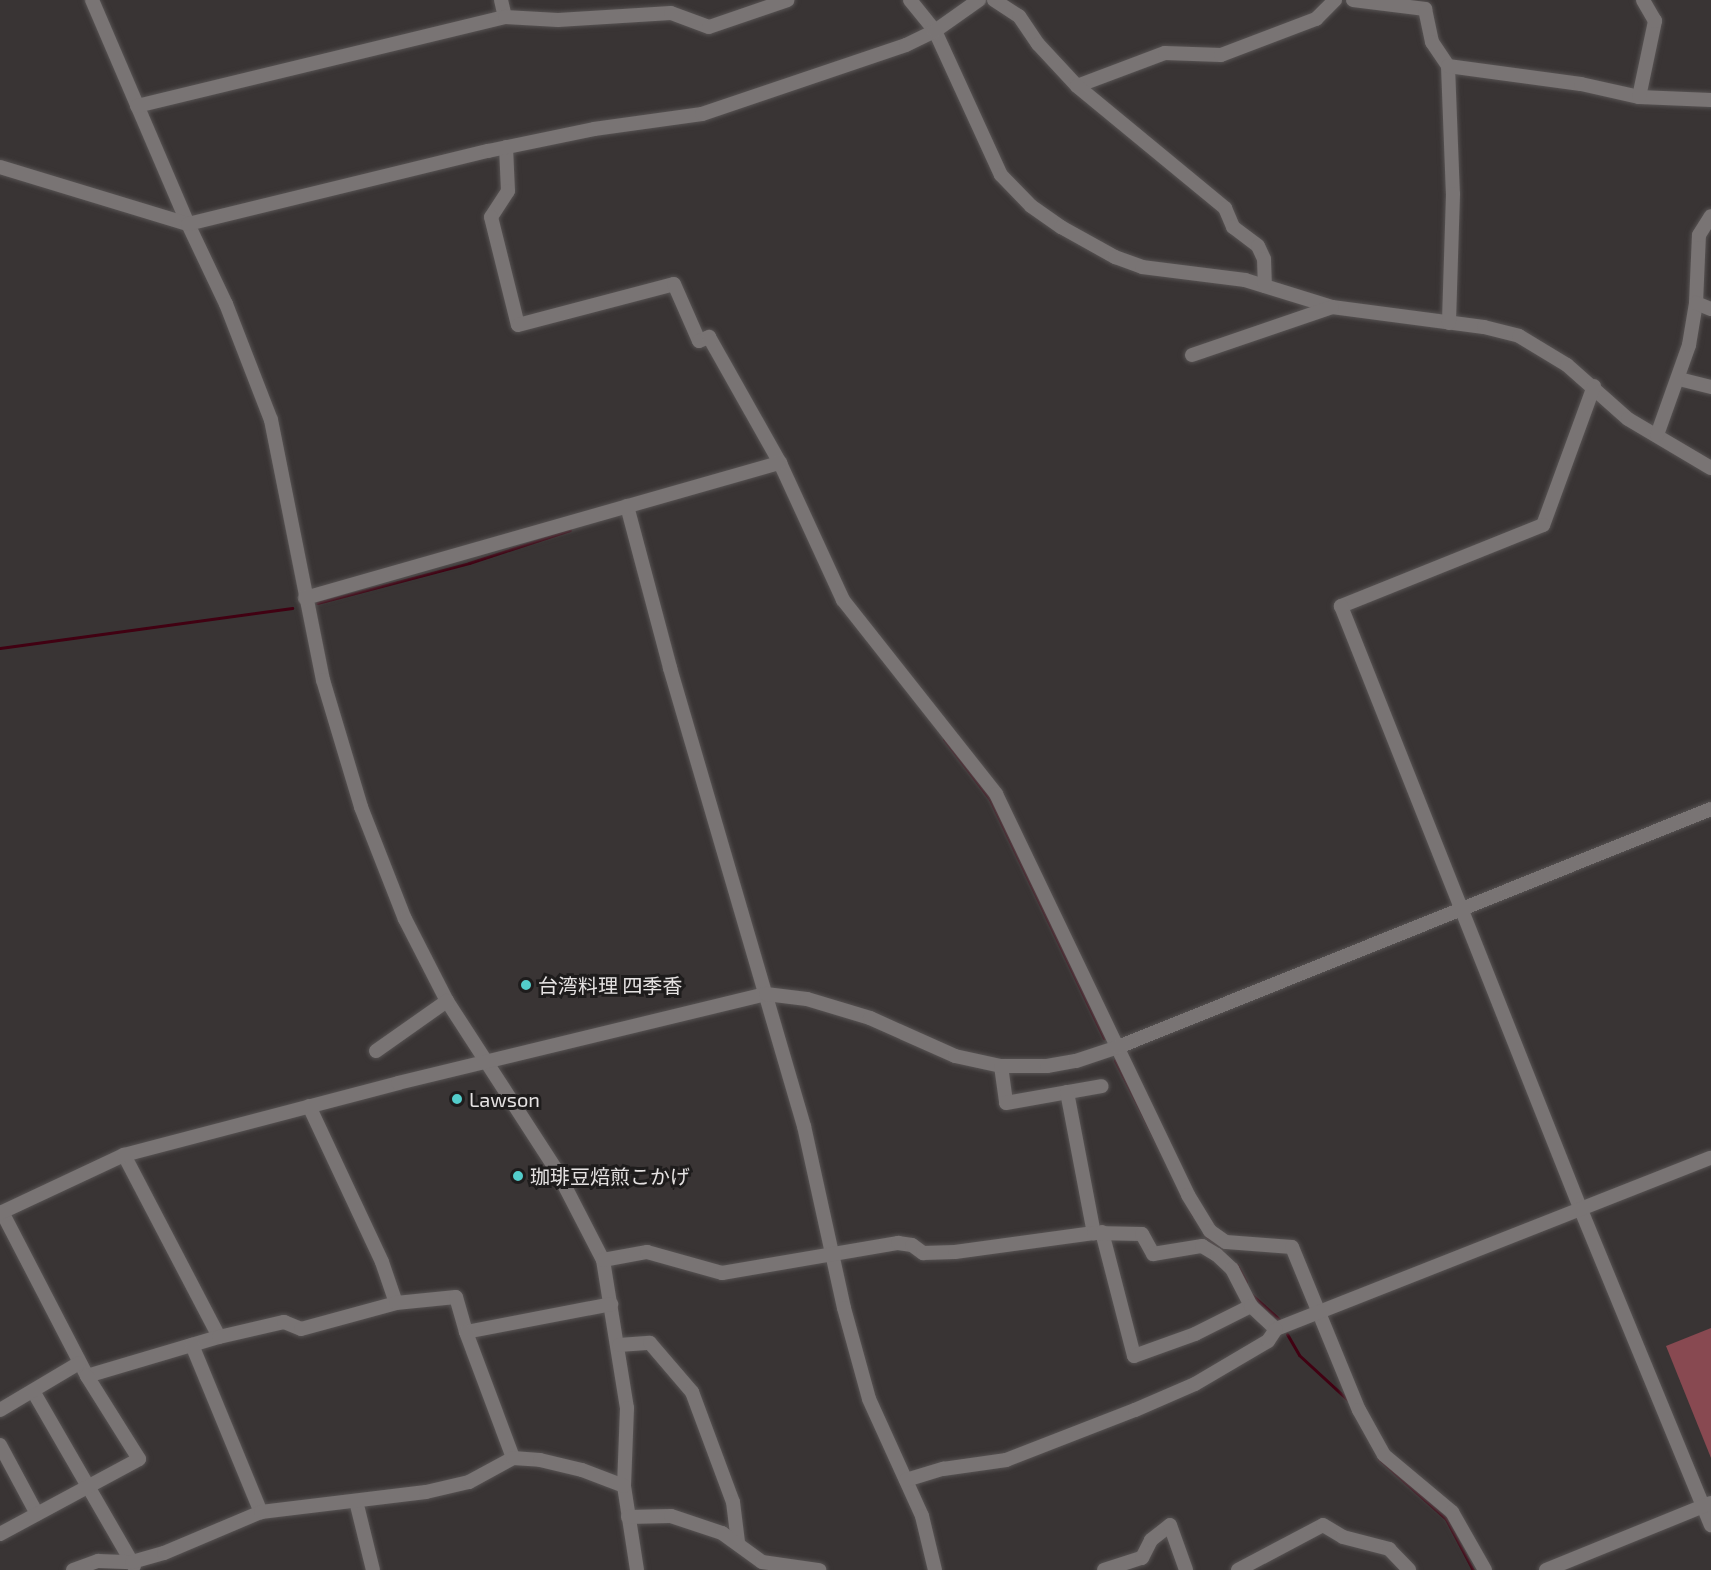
<!DOCTYPE html>
<meta charset="utf-8">
<style>
body{margin:0}
#map{position:relative;width:1711px;height:1570px;overflow:hidden;background:#393434;font-family:"Exo 2","Noto Sans JP",sans-serif}
div>[style]{position:absolute}
.green>*{inset:0;background:#884951}
.stream>*{height:3px;margin:-1.5px;padding:0 1.5px;transform-origin:1.5px;border-radius:1.5px;background:#410112}
.roads{filter:drop-shadow(0 0 2px #575353) drop-shadow(0 0 2px #575353)}
.minor>*{height:14px;margin:-7px;padding:0 7px;transform-origin:7px;border-radius:7px;background:#797474}
.dots>*{width:16px;height:16px;translate:-50% -50%;box-sizing:border-box;border:3px solid #1e1c1c;border-radius:50%}
span{translate:-50% -50%;white-space:nowrap;text-align:center;line-height:1.15;-webkit-text-stroke:6px #1e1c1c;paint-order:stroke}
.poi-label{font-size:20px;color:#e5e2e2}
.left{translate:0 -50%;text-align:left}
</style>
<div id="map">
<div class="green">
<i style="clip-path:polygon(1711px 1328px,1711px 1458px,1666px 1346px)"></i>
</div>
<div class="stream">
<i style="left:317px;top:603px;width:157px;rotate:-14.7deg"></i>
<i style="left:469px;top:563px;width:106px;rotate:-18.1deg"></i>
<i style="left:0;top:648px;width:295px;rotate:-7.8deg"></i>
<i style="left:944px;top:739px;width:76px;rotate:52.5deg"></i>
<i style="left:990px;top:799px;width:265px;rotate:64.5deg"></i>
<i style="left:1115px;top:1060px;width:174px;rotate:63.3deg"></i>
<i style="left:1206px;top:1236px;width:21px;rotate:43deg"></i>
<i style="left:1237px;top:1265px;width:19px;rotate:62deg"></i>
<i style="left:1251px;top:1294px;width:38px;rotate:42deg"></i>
<i style="left:1287px;top:1334px;width:24px;rotate:60deg"></i>
<i style="left:1299px;top:1355px;width:67px;rotate:42.6deg"></i>
<i style="left:1379px;top:1459px;width:90px;rotate:41.8deg"></i>
<i style="left:1446px;top:1519px;width:58px;rotate:62.1deg"></i>
</div>
<div class="roads">
<div class="minor">
<i style="left:92px;top:0;width:244px;rotate:66.8deg"></i>
<i style="left:188px;top:224px;width:89px;rotate:64.6deg"></i>
<i style="left:226px;top:304px;width:124px;rotate:68.8deg"></i>
<i style="left:271px;top:420px;width:265px;rotate:78.7deg"></i>
<i style="left:323px;top:680px;width:133px;rotate:73.3deg"></i>
<i style="left:361px;top:807px;width:120px;rotate:68.6deg"></i>
<i style="left:405px;top:919px;width:92px;rotate:62.9deg"></i>
<i style="left:447px;top:1001px;width:202px;rotate:57.1deg"></i>
<i style="left:557px;top:1171px;width:100px;rotate:62.7deg"></i>
<i style="left:603px;top:1260px;width:150px;rotate:80.8deg"></i>
<i style="left:627px;top:1408px;width:78px;rotate:92.2deg"></i>
<i style="left:624px;top:1486px;width:85px;rotate:81.2deg"></i>
<i style="left:501px;top:0;width:17px;rotate:77deg"></i>
<i style="left:910px;top:0;width:40px;rotate:51deg"></i>
<i style="left:935px;top:31px;width:158px;rotate:65.4deg"></i>
<i style="left:1001px;top:175px;width:43px;rotate:45.9deg"></i>
<i style="left:1031px;top:206px;width:37px;rotate:35deg"></i>
<i style="left:1061px;top:227px;width:62px;rotate:29.1deg"></i>
<i style="left:1115px;top:257px;width:29px;rotate:20deg"></i>
<i style="left:1142px;top:267px;width:104px;rotate:7.2deg"></i>
<i style="left:1245px;top:280px;width:91px;rotate:17.2deg"></i>
<i style="left:1332px;top:307px;width:153px;rotate:7.5deg"></i>
<i style="left:1484px;top:327px;width:36px;rotate:14deg"></i>
<i style="left:1519px;top:336px;width:56px;rotate:31.1deg"></i>
<i style="left:1567px;top:365px;width:81px;rotate:41.5deg"></i>
<i style="left:1628px;top:419px;width:96px;rotate:30.6deg"></i>
<i style="left:994px;top:0;width:30px;rotate:33deg"></i>
<i style="left:1019px;top:16px;width:34px;rotate:56deg"></i>
<i style="left:1038px;top:44px;width:57px;rotate:47.1deg"></i>
<i style="left:1077px;top:86px;width:94px;rotate:-20.6deg"></i>
<i style="left:1165px;top:53px;width:56px;rotate:2deg"></i>
<i style="left:1221px;top:55px;width:102px;rotate:-20.8deg"></i>
<i style="left:1316px;top:19px;width:27px;rotate:-45deg"></i>
<i style="left:1353px;top:0;width:73px;rotate:7.1deg"></i>
<i style="left:1425px;top:9px;width:34px;rotate:78deg"></i>
<i style="left:1432px;top:42px;width:29px;rotate:56deg"></i>
<i style="left:1448px;top:66px;width:128px;rotate:87.8deg"></i>
<i style="left:1453px;top:194px;width:129px;rotate:91.8deg"></i>
<i style="left:1448px;top:66px;width:134px;rotate:7.7deg"></i>
<i style="left:1581px;top:84px;width:59px;rotate:12.6deg"></i>
<i style="left:1639px;top:97px;width:72px;rotate:2.4deg"></i>
<i style="left:1077px;top:86px;width:192px;rotate:39.5deg"></i>
<i style="left:1225px;top:208px;width:21px;rotate:67deg"></i>
<i style="left:1233px;top:227px;width:31px;rotate:37deg"></i>
<i style="left:1258px;top:246px;width:14px;rotate:65deg"></i>
<i style="left:1264px;top:259px;width:27px;rotate:88deg"></i>
<i style="left:1639px;top:97px;width:78px;rotate:-78.1deg"></i>
<i style="left:1655px;top:21px;width:24px;rotate:-120deg"></i>
<i style="left:137px;top:106px;width:379px;rotate:-13.6deg"></i>
<i style="left:505px;top:17px;width:53px;rotate:3.2deg"></i>
<i style="left:558px;top:20px;width:113px;rotate:-3.5deg"></i>
<i style="left:671px;top:13px;width:40px;rotate:20.2deg"></i>
<i style="left:709px;top:27px;width:83px;rotate:-18.9deg"></i>
<i style="left:506px;top:147px;width:44px;rotate:87.4deg"></i>
<i style="left:508px;top:191px;width:31px;rotate:123deg"></i>
<i style="left:491px;top:217px;width:111px;rotate:76deg"></i>
<i style="left:518px;top:325px;width:161px;rotate:-14.7deg"></i>
<i style="left:674px;top:284px;width:62px;rotate:66.3deg"></i>
<i style="left:699px;top:341px;width:11px;rotate:-22deg"></i>
<i style="left:709px;top:337px;width:145px;rotate:60.6deg"></i>
<i style="left:780px;top:463px;width:151px;rotate:65.3deg"></i>
<i style="left:843px;top:600px;width:247px;rotate:51.7deg"></i>
<i style="left:996px;top:794px;width:445px;rotate:64.4deg"></i>
<i style="left:1188px;top:1195px;width:42px;rotate:58.6deg"></i>
<i style="left:1210px;top:1231px;width:19px;rotate:35deg"></i>
<i style="left:1226px;top:1242px;width:66px;rotate:4.3deg"></i>
<i style="left:1292px;top:1247px;width:176px;rotate:67.7deg"></i>
<i style="left:1359px;top:1410px;width:51px;rotate:60.9deg"></i>
<i style="left:1384px;top:1455px;width:89px;rotate:40deg"></i>
<i style="left:1452px;top:1512px;width:67px;rotate:60.4deg"></i>
<i style="left:0;top:167px;width:196px;rotate:16.9deg"></i>
<i style="left:188px;top:224px;width:309px;rotate:-13.7deg"></i>
<i style="left:488px;top:151px;width:108px;rotate:-11.7deg"></i>
<i style="left:594px;top:129px;width:109px;rotate:-7.9deg"></i>
<i style="left:702px;top:114px;width:215px;rotate:-18.7deg"></i>
<i style="left:906px;top:45px;width:32px;rotate:-26deg"></i>
<i style="left:935px;top:31px;width:54px;rotate:-35.2deg"></i>
<i style="left:1696px;top:303px;width:68px;rotate:-87.5deg"></i>
<i style="left:1699px;top:235px;width:22px;rotate:-58deg"></i>
<i style="left:1192px;top:355px;width:148px;rotate:-18.9deg"></i>
<i style="left:1679px;top:379px;width:33px;rotate:14deg"></i>
<i style="left:1594px;top:386px;width:148px;rotate:110.1deg"></i>
<i style="left:1543px;top:525px;width:218px;rotate:158.1deg"></i>
<i style="left:1341px;top:606px;width:650px;rotate:68.33deg"></i>
<i style="left:1581px;top:1210px;width:341px;rotate:67.6deg"></i>
<i style="left:1657px;top:435px;width:96px;rotate:-70.4deg"></i>
<i style="left:1689px;top:345px;width:43px;rotate:-80.5deg"></i>
<i style="left:1696px;top:303px;width:16px;rotate:22deg"></i>
<i style="left:627px;top:506px;width:168px;rotate:75.1deg"></i>
<i style="left:670px;top:668px;width:477px;rotate:73.7deg"></i>
<i style="left:804px;top:1126px;width:186px;rotate:77.6deg"></i>
<i style="left:844px;top:1308px;width:94px;rotate:74.6deg"></i>
<i style="left:869px;top:1399px;width:128px;rotate:65.6deg"></i>
<i style="left:922px;top:1516px;width:56px;rotate:76.5deg"></i>
<i style="left:305px;top:598px;width:494px;rotate:-15.9deg"></i>
<i style="left:376px;top:1051px;width:87px;rotate:-35.2deg"></i>
<i style="left:1001px;top:1066px;width:37px;rotate:82deg"></i>
<i style="left:1006px;top:1103px;width:97px;rotate:-10deg"></i>
<i style="left:1067px;top:1092px;width:144px;rotate:79.2deg"></i>
<i style="left:309px;top:1106px;width:172px;rotate:64.9deg"></i>
<i style="left:382px;top:1262px;width:43px;rotate:71.1deg"></i>
<i style="left:124px;top:1155px;width:205px;rotate:62.4deg"></i>
<i style="left:2px;top:1212px;width:185px;rotate:62.6deg"></i>
<i style="left:87px;top:1376px;width:138px;rotate:-16.5deg"></i>
<i style="left:219px;top:1337px;width:67px;rotate:-13deg"></i>
<i style="left:284px;top:1322px;width:18px;rotate:22deg"></i>
<i style="left:301px;top:1329px;width:98px;rotate:-15.3deg"></i>
<i style="left:396px;top:1303px;width:60px;rotate:-5.7deg"></i>
<i style="left:456px;top:1297px;width:36px;rotate:74deg"></i>
<i style="left:466px;top:1332px;width:148px;rotate:-10.9deg"></i>
<i style="left:0;top:1213px;width:137px;rotate:-25.1deg"></i>
<i style="left:124px;top:1155px;width:283px;rotate:-14.7deg"></i>
<i style="left:398px;top:1083px;width:379px;rotate:-13.6deg"></i>
<i style="left:766px;top:994px;width:41px;rotate:7deg"></i>
<i style="left:807px;top:999px;width:66px;rotate:16.8deg"></i>
<i style="left:870px;top:1018px;width:93px;rotate:24.1deg"></i>
<i style="left:955px;top:1056px;width:47px;rotate:12.3deg"></i>
<i style="left:1001px;top:1066px;width:46px"></i>
<i style="left:1047px;top:1066px;width:29px;rotate:-10deg"></i>
<i style="left:1076px;top:1061px;width:44px;rotate:-18.4deg"></i>
<i style="left:1118px;top:1047px;width:639px;rotate:-21.87deg"></i>
<i style="left:1102px;top:1232px;width:128px;rotate:75.5deg"></i>
<i style="left:1134px;top:1356px;width:65px;rotate:-19.8deg"></i>
<i style="left:1195px;top:1334px;width:63px;rotate:-26.6deg"></i>
<i style="left:603px;top:1260px;width:45px;rotate:-10.3deg"></i>
<i style="left:647px;top:1252px;width:78px;rotate:15.6deg"></i>
<i style="left:722px;top:1273px;width:179px;rotate:-9.7deg"></i>
<i style="left:898px;top:1243px;width:14px;rotate:8deg"></i>
<i style="left:912px;top:1245px;width:14px;rotate:36deg"></i>
<i style="left:923px;top:1253px;width:32px;rotate:-2deg"></i>
<i style="left:955px;top:1252px;width:140px;rotate:-7.8deg"></i>
<i style="left:1094px;top:1233px;width:48px;rotate:1.2deg"></i>
<i style="left:1142px;top:1234px;width:23px;rotate:61deg"></i>
<i style="left:1153px;top:1254px;width:50px;rotate:-9.3deg"></i>
<i style="left:1202px;top:1246px;width:17px;rotate:31deg"></i>
<i style="left:1217px;top:1255px;width:21px;rotate:43deg"></i>
<i style="left:1232px;top:1269px;width:42px;rotate:62.8deg"></i>
<i style="left:1251px;top:1306px;width:34px;rotate:43deg"></i>
<i style="left:1276px;top:1329px;width:467px;rotate:-21.5deg"></i>
<i style="left:466px;top:1332px;width:134px;rotate:69.5deg"></i>
<i style="left:192px;top:1345px;width:181px;rotate:67.6deg"></i>
<i style="left:619px;top:1345px;width:31px;rotate:-4deg"></i>
<i style="left:650px;top:1343px;width:65px;rotate:49.4deg"></i>
<i style="left:692px;top:1392px;width:117px;rotate:69.6deg"></i>
<i style="left:733px;top:1502px;width:40px;rotate:82.9deg"></i>
<i style="left:33px;top:1391px;width:202px;rotate:60deg"></i>
<i style="left:0;top:1410px;width:92px;rotate:-30.7deg"></i>
<i style="left:0;top:1445px;width:78px;rotate:61.8deg"></i>
<i style="left:906px;top:1480px;width:39px;rotate:-17deg"></i>
<i style="left:943px;top:1469px;width:64px;rotate:-8.1deg"></i>
<i style="left:1006px;top:1460px;width:138px;rotate:-21.2deg"></i>
<i style="left:1135px;top:1410px;width:65px;rotate:-23.4deg"></i>
<i style="left:1195px;top:1384px;width:85px;rotate:-30.5deg"></i>
<i style="left:1268px;top:1341px;width:14px;rotate:-56deg"></i>
<i style="left:356px;top:1501px;width:71px;rotate:76.2deg"></i>
<i style="left:628px;top:1517px;width:43px;rotate:-1.3deg"></i>
<i style="left:671px;top:1516px;width:54px;rotate:18.4deg"></i>
<i style="left:722px;top:1533px;width:49px;rotate:35.9deg"></i>
<i style="left:762px;top:1562px;width:58px;rotate:8deg"></i>
<i style="left:0;top:1534px;width:158px;rotate:-28.3deg"></i>
<i style="left:139px;top:1459px;width:98px;rotate:-122.1deg"></i>
<i style="left:73px;top:1570px;width:27px;rotate:-20deg"></i>
<i style="left:98px;top:1561px;width:34px;rotate:2deg"></i>
<i style="left:132px;top:1562px;width:33px;rotate:-16deg"></i>
<i style="left:164px;top:1553px;width:105px;rotate:-22.9deg"></i>
<i style="left:261px;top:1512px;width:166px;rotate:-6.9deg"></i>
<i style="left:426px;top:1492px;width:44px;rotate:-13.1deg"></i>
<i style="left:469px;top:1482px;width:50px;rotate:-28.6deg"></i>
<i style="left:513px;top:1458px;width:27px;rotate:4deg"></i>
<i style="left:540px;top:1460px;width:43px;rotate:13.4deg"></i>
<i style="left:582px;top:1470px;width:45px;rotate:20.9deg"></i>
<i style="left:1104px;top:1570px;width:40px;rotate:-18deg"></i>
<i style="left:1142px;top:1558px;width:20px;rotate:-63deg"></i>
<i style="left:1151px;top:1540px;width:24px;rotate:-38deg"></i>
<i style="left:1170px;top:1525px;width:48px;rotate:70.4deg"></i>
<i style="left:1238px;top:1570px;width:96px;rotate:-27.9deg"></i>
<i style="left:1323px;top:1525px;width:23px;rotate:31deg"></i>
<i style="left:1343px;top:1537px;width:48px;rotate:14.6deg"></i>
<i style="left:1389px;top:1549px;width:29px;rotate:46deg"></i>
<i style="left:1546px;top:1570px;width:178px;rotate:-22.1deg"></i>
</div>
</div>
<div class="dots">
<i style="left:526px;top:985px;background:#53cdcb"></i>
<i style="left:457px;top:1099px;background:#53cdcb"></i>
<i style="left:518px;top:1176px;background:#53cdcb"></i>
</div>
<div class="poi-label">
<span class="left" style="left:538px;top:985px">台湾料理 四季香</span>
<span class="left" style="left:469px;top:1099px">Lawson</span>
<span class="left" style="left:530px;top:1176px">珈琲豆焙煎こかげ</span>
</div>
</div>
